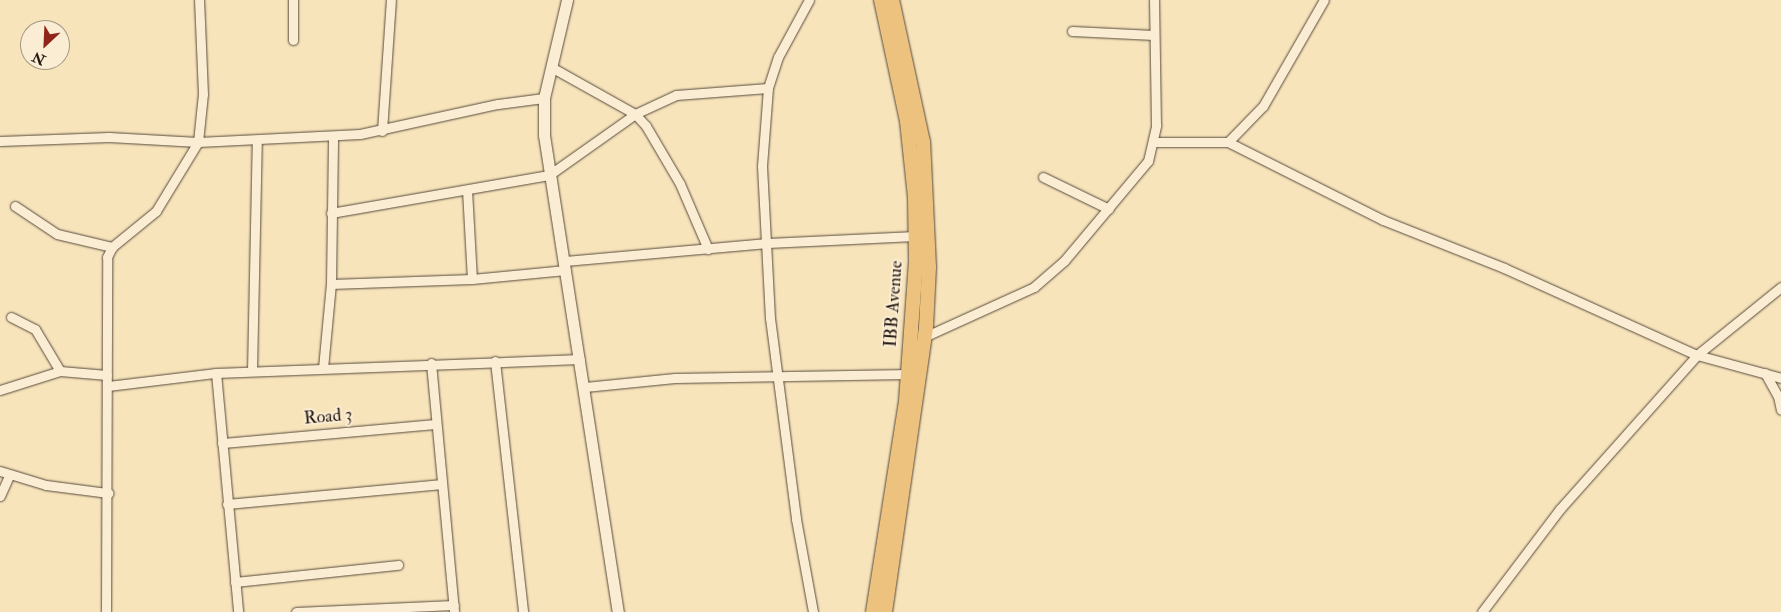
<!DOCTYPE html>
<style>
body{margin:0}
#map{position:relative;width:1781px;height:612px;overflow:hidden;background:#f7e4bb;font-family:"IM FELL Double Pica",serif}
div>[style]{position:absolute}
.roads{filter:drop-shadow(0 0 1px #584a3c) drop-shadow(0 0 1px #584a3c)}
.minor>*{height:9px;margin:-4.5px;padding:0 4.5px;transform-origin:4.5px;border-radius:4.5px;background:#faedd3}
.tertiary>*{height:11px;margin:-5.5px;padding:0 5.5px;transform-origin:5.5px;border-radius:5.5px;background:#faedd3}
.primary>*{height:14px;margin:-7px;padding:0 7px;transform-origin:7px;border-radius:7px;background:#ecc27e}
span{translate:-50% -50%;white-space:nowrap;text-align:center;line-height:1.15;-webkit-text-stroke:4px #faedd3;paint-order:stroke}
.street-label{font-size:18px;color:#231711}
.north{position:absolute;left:20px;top:20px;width:50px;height:50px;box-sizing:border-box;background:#faedd3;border:1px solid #a49785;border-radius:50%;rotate:205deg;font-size:14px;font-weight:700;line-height:20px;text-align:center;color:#231711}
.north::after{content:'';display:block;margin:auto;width:18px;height:22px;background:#8f2418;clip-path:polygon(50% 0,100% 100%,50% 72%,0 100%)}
</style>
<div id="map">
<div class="roads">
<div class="minor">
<i style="left:293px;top:0;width:40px;rotate:90deg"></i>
<i style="left:809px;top:0;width:65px;rotate:118.5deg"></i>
<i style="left:778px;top:57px;width:33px;rotate:108deg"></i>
<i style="left:768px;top:88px;width:78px;rotate:94.4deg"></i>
<i style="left:762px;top:166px;width:152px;rotate:87deg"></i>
<i style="left:770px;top:318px;width:203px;rotate:82.6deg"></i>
<i style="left:796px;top:519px;width:95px;rotate:79.6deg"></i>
<i style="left:1072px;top:31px;width:82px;rotate:2.8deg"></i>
<i style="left:551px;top:67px;width:96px;rotate:29.2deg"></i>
<i style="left:635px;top:114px;width:16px;rotate:47deg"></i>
<i style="left:646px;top:126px;width:67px;rotate:59.6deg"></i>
<i style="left:680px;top:184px;width:71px;rotate:66.7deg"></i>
<i style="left:382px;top:131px;width:131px;rotate:-86.1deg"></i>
<i style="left:0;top:141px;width:109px;rotate:-2.1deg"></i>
<i style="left:109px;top:137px;width:89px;rotate:3.2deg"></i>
<i style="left:198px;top:142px;width:162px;rotate:-2.8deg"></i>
<i style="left:360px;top:134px;width:141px;rotate:-12.3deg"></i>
<i style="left:498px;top:104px;width:46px;rotate:-7.4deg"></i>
<i style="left:1154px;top:142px;width:74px"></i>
<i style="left:1228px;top:142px;width:174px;rotate:26.7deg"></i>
<i style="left:1383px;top:220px;width:130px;rotate:21.6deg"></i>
<i style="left:1504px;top:268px;width:212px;rotate:24.3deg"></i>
<i style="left:1697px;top:355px;width:87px;rotate:15.3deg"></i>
<i style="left:1228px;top:142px;width:50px;rotate:-45.8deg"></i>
<i style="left:1263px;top:106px;width:122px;rotate:-60.1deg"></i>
<i style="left:1043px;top:177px;width:73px;rotate:25.9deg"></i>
<i style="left:467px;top:190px;width:89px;rotate:86.8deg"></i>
<i style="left:15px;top:206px;width:50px;rotate:33.7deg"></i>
<i style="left:57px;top:234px;width:57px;rotate:13.3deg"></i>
<i style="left:331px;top:213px;width:221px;rotate:-9.9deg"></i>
<i style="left:549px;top:175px;width:105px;rotate:-35.3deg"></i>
<i style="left:635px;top:114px;width:45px;rotate:-24.9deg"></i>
<i style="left:676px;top:95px;width:92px;rotate:-4.4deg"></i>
<i style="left:565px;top:261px;width:203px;rotate:-5.1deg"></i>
<i style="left:767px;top:243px;width:149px;rotate:-2.7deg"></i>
<i style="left:331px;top:284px;width:141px;rotate:-2deg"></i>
<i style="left:472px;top:279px;width:94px;rotate:-5.5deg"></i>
<i style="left:11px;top:317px;width:27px;rotate:27deg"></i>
<i style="left:35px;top:329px;width:49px;rotate:59.2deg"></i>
<i style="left:924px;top:337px;width:121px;rotate:-24.4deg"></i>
<i style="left:1034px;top:287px;width:40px;rotate:-41deg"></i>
<i style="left:1064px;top:261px;width:131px;rotate:-50deg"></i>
<i style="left:1148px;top:161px;width:37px;rotate:-77deg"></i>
<i style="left:1156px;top:125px;width:125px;rotate:-90.9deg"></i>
<i style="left:495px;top:361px;width:253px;rotate:83.6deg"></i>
<i style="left:431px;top:363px;width:250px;rotate:84.7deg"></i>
<i style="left:323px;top:368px;width:84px;rotate:-84.6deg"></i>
<i style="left:331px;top:284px;width:148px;rotate:-89.2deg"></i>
<i style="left:252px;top:371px;width:230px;rotate:-88.8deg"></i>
<i style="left:216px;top:373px;width:240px;rotate:84.7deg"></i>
<i style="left:1765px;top:373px;width:26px;rotate:61deg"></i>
<i style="left:1778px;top:396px;width:14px;rotate:78deg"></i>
<i style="left:108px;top:386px;width:109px;rotate:-6.9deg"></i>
<i style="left:216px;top:373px;width:364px;rotate:-2.2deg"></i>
<i style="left:585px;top:387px;width:90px;rotate:-5.7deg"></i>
<i style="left:675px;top:378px;width:233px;rotate:-1deg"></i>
<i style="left:0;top:390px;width:63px;rotate:-17.6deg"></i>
<i style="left:60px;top:371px;width:47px;rotate:4.9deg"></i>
<i style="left:222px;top:443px;width:215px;rotate:-5.1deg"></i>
<i style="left:0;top:471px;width:48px;rotate:16.9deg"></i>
<i style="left:46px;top:485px;width:63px;rotate:7.4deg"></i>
<i style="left:0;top:496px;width:22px;rotate:-66deg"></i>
<i style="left:227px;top:504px;width:216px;rotate:-5.3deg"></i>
<i style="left:235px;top:582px;width:164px;rotate:-6deg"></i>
<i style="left:106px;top:612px;width:355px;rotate:-89.8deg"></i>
<i style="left:107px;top:257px;width:11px;rotate:-63deg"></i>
<i style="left:112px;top:247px;width:57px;rotate:-39.3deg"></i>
<i style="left:156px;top:211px;width:81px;rotate:-58.7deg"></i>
<i style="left:198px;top:142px;width:48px;rotate:-84.1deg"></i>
<i style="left:203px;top:94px;width:94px;rotate:-92.4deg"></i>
<i style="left:296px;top:612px;width:158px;rotate:-2.5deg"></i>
<i style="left:1482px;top:612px;width:129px;rotate:-52.9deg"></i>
<i style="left:1560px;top:509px;width:206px;rotate:-48.3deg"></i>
<i style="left:1697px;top:355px;width:108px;rotate:-39deg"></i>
</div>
<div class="tertiary">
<i style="left:567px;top:0;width:101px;rotate:103.2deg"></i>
<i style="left:544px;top:98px;width:37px;rotate:90deg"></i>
<i style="left:544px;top:135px;width:483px;rotate:81.2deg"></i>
</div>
<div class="primary">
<i style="left:873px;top:612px;width:214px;rotate:-81.1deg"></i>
<i style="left:906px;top:401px;width:141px;rotate:-85.9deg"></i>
<i style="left:916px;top:260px;width:63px;rotate:-90.9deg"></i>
<i style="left:915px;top:197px;width:76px;rotate:-96deg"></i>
<i style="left:907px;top:121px;width:124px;rotate:-102.1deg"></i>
<i style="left:885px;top:612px;width:288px;rotate:-81.8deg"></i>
<i style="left:926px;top:327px;width:60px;rotate:-87.1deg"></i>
<i style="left:929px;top:267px;width:125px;rotate:-92.7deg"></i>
<i style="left:923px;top:142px;width:145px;rotate:-102.3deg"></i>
</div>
</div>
<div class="street-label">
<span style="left:894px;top:304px;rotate:-86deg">IBB Avenue</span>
<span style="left:328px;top:417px;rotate:-5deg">Road 3</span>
</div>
<div class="north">N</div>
</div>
